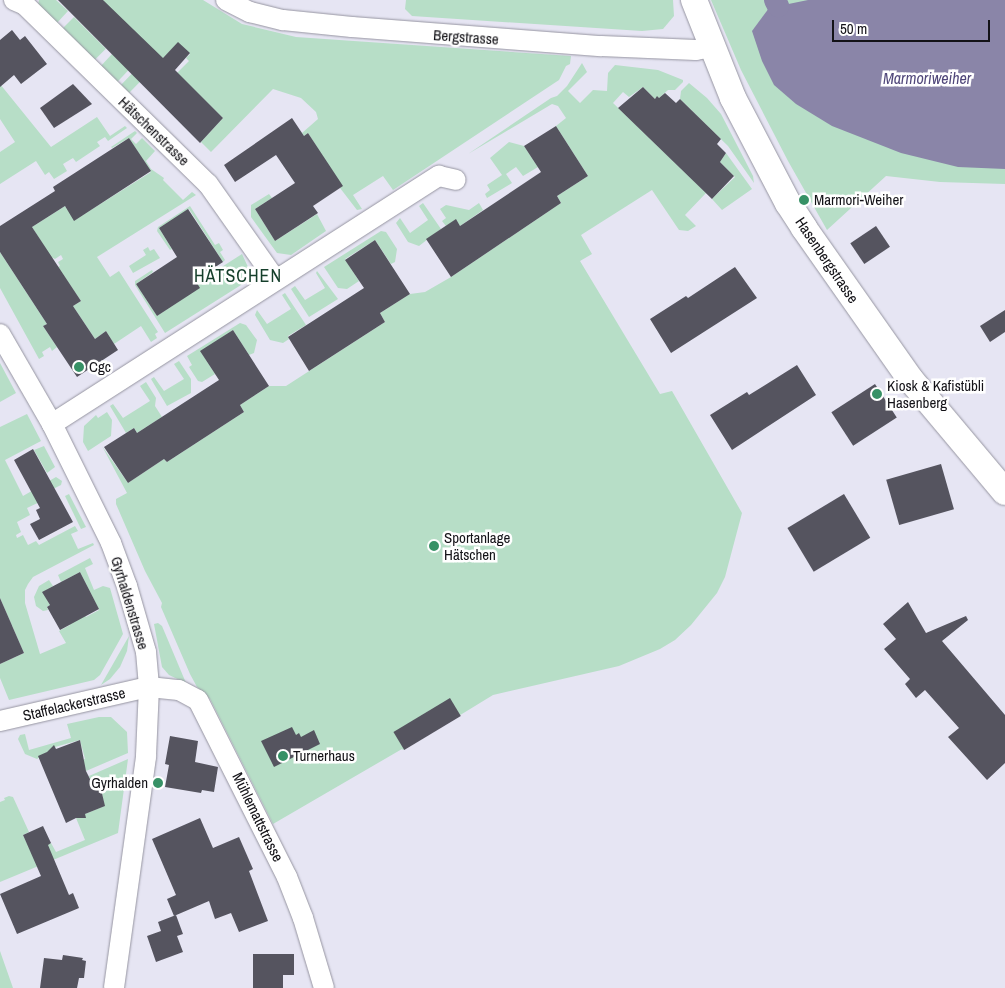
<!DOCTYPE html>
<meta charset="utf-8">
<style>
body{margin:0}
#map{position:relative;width:1005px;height:988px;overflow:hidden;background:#e6e5f3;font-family:"Archivo Narrow",sans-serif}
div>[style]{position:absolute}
.green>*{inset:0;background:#b7dec7;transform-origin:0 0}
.water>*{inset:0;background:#8a85a8}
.canal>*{height:22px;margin:-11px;padding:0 11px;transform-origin:11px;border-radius:11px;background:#8a85a8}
.building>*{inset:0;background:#55545f;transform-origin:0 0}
.roads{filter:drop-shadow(0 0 1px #9695a1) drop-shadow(0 0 1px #9695a1)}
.minor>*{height:20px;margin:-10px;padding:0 10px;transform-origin:10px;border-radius:10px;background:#fff}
.tertiary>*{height:26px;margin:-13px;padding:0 13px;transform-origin:13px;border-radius:13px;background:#fff}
.dots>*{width:14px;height:14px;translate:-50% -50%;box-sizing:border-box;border:2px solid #fff;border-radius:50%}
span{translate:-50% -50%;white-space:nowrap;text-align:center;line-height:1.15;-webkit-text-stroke:5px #fff;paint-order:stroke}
.street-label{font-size:15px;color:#131217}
.poi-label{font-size:15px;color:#131217}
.left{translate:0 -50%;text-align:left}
.right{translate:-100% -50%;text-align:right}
.water-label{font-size:16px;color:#50477a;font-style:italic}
.quarter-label{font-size:18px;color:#153f2b;letter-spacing:1px}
.scale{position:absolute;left:832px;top:20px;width:158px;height:22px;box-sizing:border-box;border:2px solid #131217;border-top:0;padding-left:6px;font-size:15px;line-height:18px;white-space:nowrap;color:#131217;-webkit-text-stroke:4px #fff;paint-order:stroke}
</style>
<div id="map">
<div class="green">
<i style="clip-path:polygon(39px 0,56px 0,68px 11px,56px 24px,38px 5px)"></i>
<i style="clip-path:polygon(103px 0,203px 0,242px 24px,296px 37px,571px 56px,570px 64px,566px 66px,559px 80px,393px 190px,383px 176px,353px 195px,362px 209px,357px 210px,340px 188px,342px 186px,308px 133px,304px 136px,302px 133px,318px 119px,316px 112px,301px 98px,273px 89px,211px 152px,201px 142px,223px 118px,177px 73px,189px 61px,186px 58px,190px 54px,178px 43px,128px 94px,120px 86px,143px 62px)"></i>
<i style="clip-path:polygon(406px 0,673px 0,674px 16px,663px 29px,642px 31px,412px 16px,405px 9px)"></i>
<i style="clip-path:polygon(711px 0,1005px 0,1005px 184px,940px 182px,886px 176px,827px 230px,788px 161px,741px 70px)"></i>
<i style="left:74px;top:17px;width:45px;height:18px;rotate:45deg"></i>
<i style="left:112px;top:54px;width:23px;height:18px;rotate:43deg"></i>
<i style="clip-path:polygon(582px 63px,587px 72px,568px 91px,580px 103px,593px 90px,607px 91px,608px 73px,615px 65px,658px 70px,683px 80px,683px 82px,675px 90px,668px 90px,659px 98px,657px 97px,655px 99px,643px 87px,629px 97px,623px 92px,613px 103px,706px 193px,685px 215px,696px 226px,688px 231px,679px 230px,652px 190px,581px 235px,592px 254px,580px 261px,660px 394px,672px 391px,742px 513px,725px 577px,717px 593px,691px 625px,675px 640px,660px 649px,619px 666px,493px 695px,403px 750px,402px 749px,273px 824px,210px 699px,197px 687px,190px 674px,161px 607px,162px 603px,145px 571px,116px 504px,116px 499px,127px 493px,102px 446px,128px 483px,164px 459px,167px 462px,244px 412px,240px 405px,269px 386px,286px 386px,385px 322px,380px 313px,410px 294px,425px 292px,451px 277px,561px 203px,557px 196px,588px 176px,556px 126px,566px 118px,558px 106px,552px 104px,468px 154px,551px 98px,557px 96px,567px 86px)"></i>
<i style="clip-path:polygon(689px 83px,707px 98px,721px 114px,753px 176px,754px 183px,728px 146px,680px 99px,681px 91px)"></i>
<i style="clip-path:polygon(0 84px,51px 147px,97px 117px,110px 136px,125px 126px,127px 128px,108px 141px,105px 137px,97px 142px,100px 146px,76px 162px,73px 158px,63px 164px,67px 171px,54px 179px,49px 172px,45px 175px,36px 161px,0 184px,0 152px,15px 142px,0 119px)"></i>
<i style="clip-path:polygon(135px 131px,137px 133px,131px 139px,136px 144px,142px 138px,155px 151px,146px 161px,151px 169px,164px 178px,163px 180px,183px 200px,192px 192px,196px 195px,97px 257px,110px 277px,119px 271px,158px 332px,155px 334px,157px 338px,151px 342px,141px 326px,114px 344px,106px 331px,95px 339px,73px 306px,81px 301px,58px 267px,60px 266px,58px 262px,63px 259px,61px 255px,55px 259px,51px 257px,32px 227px,65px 206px,75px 220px,151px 172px,129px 138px,112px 148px,111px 147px)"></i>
<i style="clip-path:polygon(509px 142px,524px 146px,538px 167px,523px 176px,516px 167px,506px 174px,512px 183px,487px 198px,485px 194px,490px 190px,487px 185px,502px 175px,490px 158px)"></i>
<i style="clip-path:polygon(726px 153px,752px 189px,722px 210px,712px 199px,735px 177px,720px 162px)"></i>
<i style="clip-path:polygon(269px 194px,272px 198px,255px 209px,275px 241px,317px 214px,326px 231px,291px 255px,277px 253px,251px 217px,251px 205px)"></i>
<i style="clip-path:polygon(423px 203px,441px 229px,419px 246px,408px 242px,396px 223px,400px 218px,410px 233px,428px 220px,419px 206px)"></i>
<i style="clip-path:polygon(479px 203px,483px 210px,460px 226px,456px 220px,446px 226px,442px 221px,446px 218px,440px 209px,446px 205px,469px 210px)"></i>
<i style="clip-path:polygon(190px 206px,215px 245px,219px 243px,223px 250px,220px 252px,225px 260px,223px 262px,189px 209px,159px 228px,172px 249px,170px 250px,157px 231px,158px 227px)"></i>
<i style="clip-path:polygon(381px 231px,386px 232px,397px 249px,395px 262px,391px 264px,375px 240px,345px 259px,359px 281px,347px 289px,338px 288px,324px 267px)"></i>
<i style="clip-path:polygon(148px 247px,150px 251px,154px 249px,160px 258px,133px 273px,129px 266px,146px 255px,143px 250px)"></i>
<i style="clip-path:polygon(0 252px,47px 324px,43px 326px,57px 347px,52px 351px,50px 347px,42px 352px,44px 356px,39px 359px,0 288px)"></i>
<i style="clip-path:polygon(242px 254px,248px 267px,248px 274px,241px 285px,165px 333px,135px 285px,135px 281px,152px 270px,153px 272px,136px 284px,157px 316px,199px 288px,195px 280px,214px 267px,217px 270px)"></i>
<i style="clip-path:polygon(317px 271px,338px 299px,309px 317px,291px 289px,295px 286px,305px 300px,325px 288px,316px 273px)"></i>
<i style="clip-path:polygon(285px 293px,306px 325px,288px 336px,289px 339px,283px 343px,270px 340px,255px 315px,257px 310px,267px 324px,291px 309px,282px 295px)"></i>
<i style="clip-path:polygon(240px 323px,246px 325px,257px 340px,254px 353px,249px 355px,233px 330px,201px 352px,215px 374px,202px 382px,198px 381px,189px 367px,192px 365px,187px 356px)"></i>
<i style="clip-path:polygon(179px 361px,191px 379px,191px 393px,167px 406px,151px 379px,154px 377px,164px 391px,184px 379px,174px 364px)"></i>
<i style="clip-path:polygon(0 363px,16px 393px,0 402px)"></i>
<i style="clip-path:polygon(146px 382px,156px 398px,155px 406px,162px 417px,137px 433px,134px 428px,126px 433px,110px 406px,113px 404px,123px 418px,150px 401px,140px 386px)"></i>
<i style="clip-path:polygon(107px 412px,112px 420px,111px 436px,88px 451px,83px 442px,84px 426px,96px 415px,98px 418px)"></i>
<i style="clip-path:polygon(27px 414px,41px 441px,5px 460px,23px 496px,56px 477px,62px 481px,61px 485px,45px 493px,48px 498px,27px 508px,30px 515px,17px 522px,21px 532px,16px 535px,17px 538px,23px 535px,28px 545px,36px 541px,39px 545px,75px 526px,78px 531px,71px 534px,78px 549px,93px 543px,94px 545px,33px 577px,28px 584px,25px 590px,25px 603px,40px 654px,66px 643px,59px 631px,70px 625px,69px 622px,84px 614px,86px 617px,99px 610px,80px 572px,61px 582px,58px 575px,90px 558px,93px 564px,85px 568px,94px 590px,103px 586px,110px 588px,123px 634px,100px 675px,94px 680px,9px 700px,0 678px,0 664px,24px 653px,0 598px,0 427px)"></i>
<i style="clip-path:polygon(44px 446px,55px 467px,47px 473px,34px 450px)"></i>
<i style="clip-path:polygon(69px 494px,86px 527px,81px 529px,65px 496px)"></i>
<i style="clip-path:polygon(49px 580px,53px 586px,43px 592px,50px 605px,47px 607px,48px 610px,43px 611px,36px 606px,34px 597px,39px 586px)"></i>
<i style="clip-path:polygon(158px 623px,162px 626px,186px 683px,169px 675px,162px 667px,154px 624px)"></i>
<i style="clip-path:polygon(129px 636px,127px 651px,120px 667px,110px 679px,101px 685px)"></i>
<i style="clip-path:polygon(99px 717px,111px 717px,127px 732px,128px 753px,86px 771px,82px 760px,85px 759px,80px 740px,55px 747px,37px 759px,25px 754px,18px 739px,20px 735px,25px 734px,29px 750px,71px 738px,67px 724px)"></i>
<i style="clip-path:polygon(128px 759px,118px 833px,0 882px,0 802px,5px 800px,4px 798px,9px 796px,13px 797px,29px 832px,23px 835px,31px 852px,51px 843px,56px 852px,85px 840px,76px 818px,85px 816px,85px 814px,102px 807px,104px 803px,100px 785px,93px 787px,89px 776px)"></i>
<i style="clip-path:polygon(0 951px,13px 988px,0 988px)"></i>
</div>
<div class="water">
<i style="clip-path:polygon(808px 0,1005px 0,1005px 169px,958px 167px,901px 153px,832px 126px,796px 104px,774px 85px,762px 61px,752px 31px,769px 8px)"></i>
</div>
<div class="canal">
<i style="left:775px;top:0;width:7px;rotate:63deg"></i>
</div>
<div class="building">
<i style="clip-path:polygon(58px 0,103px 0,163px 58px,178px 42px,190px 53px,175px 70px,223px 118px,200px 143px)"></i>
<i style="clip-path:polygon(12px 30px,20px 40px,25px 36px,47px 64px,21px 84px,14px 75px,0 87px,0 40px)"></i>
<i style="clip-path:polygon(73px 84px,92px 104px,54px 128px,40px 108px)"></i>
<i style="clip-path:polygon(643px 87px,655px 99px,657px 96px,659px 98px,665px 93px,676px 103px,680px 99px,721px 139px,717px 144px,726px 153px,720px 162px,734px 176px,712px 199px,618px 108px)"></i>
<i style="clip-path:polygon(292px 118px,304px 136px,308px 133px,343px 186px,313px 206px,318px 213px,275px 241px,255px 209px,295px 183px,276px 155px,235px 182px,224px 165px)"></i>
<i style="clip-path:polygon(556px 126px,588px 176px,557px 196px,561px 203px,451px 277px,426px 239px,456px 219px,460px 226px,541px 172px,524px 146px)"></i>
<i style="clip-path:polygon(129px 138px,151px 171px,74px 221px,65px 206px,32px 227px,81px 301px,73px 306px,95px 339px,106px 331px,118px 350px,77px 377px,43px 326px,47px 324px,0 252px,0 226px,55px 191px,53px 187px)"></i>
<i style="clip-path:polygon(188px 209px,223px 262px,195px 280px,200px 288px,157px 316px,136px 284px,177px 257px,159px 228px)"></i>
<i style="left:876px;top:226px;width:25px;height:31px;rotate:56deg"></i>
<i style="clip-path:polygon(375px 240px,410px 294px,380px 313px,385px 322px,309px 371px,288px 337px,364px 288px,345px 260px)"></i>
<i style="clip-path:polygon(735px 267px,757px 298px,671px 353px,650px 319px,686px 296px,688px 298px)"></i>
<i style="clip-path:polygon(1005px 310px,1005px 332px,990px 342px,980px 326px)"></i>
<i style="clip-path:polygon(233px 330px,269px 386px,240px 405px,244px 412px,167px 462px,164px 459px,128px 483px,104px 447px,134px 428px,137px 433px,219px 380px,200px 351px)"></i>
<i style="clip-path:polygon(797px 365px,816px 395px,732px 450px,710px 415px,747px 392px,749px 395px)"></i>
<i style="left:875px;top:384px;width:40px;height:52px;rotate:57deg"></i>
<i style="clip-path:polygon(33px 449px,73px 522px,39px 540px,30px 524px,40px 519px,36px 510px,40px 508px,14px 460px)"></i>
<i style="left:941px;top:464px;width:47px;height:57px;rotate:74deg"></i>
<i style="left:844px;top:494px;width:51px;height:66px;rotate:59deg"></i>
<i style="clip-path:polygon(80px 572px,99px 609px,60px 630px,47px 607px,50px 605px,42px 592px)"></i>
<i style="clip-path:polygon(0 598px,24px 653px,0 664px)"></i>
<i style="clip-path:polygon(908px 602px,926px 633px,966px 616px,968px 620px,942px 641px,1005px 715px,1005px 763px,987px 780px,948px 737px,959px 728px,925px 690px,916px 698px,905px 684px,910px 679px,884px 649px,896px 639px,883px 624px)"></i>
<i style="left:450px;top:698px;width:21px;height:66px;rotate:59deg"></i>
<i style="clip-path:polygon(292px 727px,296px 735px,299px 733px,301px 737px,314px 730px,320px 744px,274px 767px,261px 741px)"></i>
<i style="clip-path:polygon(170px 736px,198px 741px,195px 762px,218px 767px,214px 792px,202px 790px,201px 793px,165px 787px,169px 765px,165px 764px)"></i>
<i style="clip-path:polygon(80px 740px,86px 771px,94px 787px,100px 785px,105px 806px,85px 814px,86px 818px,76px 818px,66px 823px,38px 756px,47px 752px,54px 745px,56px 749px)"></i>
<i style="clip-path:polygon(200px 818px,213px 848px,239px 837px,253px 869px,249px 871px,268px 921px,239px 932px,231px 913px,215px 919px,209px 901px,174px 916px,167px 899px,176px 895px,152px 839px)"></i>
<i style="clip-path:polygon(43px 826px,51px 843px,48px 845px,69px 895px,73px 893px,79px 908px,17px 934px,0 894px,41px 876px,23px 835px)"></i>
<i style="clip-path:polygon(176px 915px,183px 934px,177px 936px,183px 952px,156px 962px,147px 936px,161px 931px,158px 922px)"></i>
<i style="clip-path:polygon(253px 954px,294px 954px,294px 975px,283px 975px,283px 988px,253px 988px)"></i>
<i style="clip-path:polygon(63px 955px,83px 958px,82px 960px,86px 961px,84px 978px,79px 978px,77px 988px,40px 988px,44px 958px,62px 960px)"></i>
</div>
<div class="roads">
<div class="minor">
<i style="left:14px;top:0;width:12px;rotate:24deg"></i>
<i style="left:25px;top:5px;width:256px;rotate:44.4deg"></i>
<i style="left:208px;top:184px;width:116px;rotate:54.8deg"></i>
<i style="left:226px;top:0;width:27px;rotate:27deg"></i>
<i style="left:250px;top:12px;width:34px;rotate:14deg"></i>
<i style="left:283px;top:20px;width:69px;rotate:5.8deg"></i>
<i style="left:352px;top:27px;width:250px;rotate:4.4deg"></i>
<i style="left:601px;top:46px;width:95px;rotate:2.4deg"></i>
<i style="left:696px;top:50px;width:15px;rotate:-11deg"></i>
<i style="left:0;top:334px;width:104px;rotate:60deg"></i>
<i style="left:52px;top:424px;width:133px;rotate:63.6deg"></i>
<i style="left:111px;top:543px;width:46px;rotate:69.6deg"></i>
<i style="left:127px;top:586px;width:69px;rotate:73.9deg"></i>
<i style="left:146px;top:652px;width:35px;rotate:85deg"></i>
<i style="left:149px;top:687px;width:70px;rotate:92.5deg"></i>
<i style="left:146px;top:757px;width:233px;rotate:97.9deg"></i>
<i style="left:52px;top:424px;width:460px;rotate:-32.7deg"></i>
<i style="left:439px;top:176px;width:17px;rotate:13deg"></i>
<i style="left:0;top:721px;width:153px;rotate:-12.9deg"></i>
<i style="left:149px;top:687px;width:30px;rotate:6deg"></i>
<i style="left:179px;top:690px;width:21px;rotate:28deg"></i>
<i style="left:198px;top:700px;width:198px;rotate:63.3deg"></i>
<i style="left:287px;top:877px;width:44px;rotate:68.7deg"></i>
<i style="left:303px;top:918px;width:73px;rotate:73.3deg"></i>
</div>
<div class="tertiary">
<i style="left:694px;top:0;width:105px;rotate:68.3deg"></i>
<i style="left:733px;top:98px;width:119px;rotate:62.4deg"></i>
<i style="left:788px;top:203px;width:30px;rotate:57deg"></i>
<i style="left:804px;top:228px;width:186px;rotate:54.9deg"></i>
<i style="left:911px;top:380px;width:146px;rotate:50deg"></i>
</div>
</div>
<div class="dots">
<i style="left:804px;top:200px;background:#379166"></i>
<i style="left:79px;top:367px;background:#379166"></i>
<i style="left:877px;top:394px;background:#379166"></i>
<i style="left:434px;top:546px;background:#379166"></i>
<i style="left:283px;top:756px;background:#379166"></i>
<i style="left:158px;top:783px;background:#379166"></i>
</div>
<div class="street-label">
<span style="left:466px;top:37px;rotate:4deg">Bergstrasse</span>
<span style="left:154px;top:131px;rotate:44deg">Hätschenstrasse</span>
<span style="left:827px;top:260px;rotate:56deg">Hasenbergstrasse</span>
<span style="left:130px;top:603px;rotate:73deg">Gyrhaldenstrasse</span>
<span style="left:74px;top:704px;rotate:-13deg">Staffelackerstrasse</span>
<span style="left:258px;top:817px;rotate:64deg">Mühlemattstrasse</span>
</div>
<div class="poi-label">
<span class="left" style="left:814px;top:200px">Marmori-Weiher</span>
<span class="left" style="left:89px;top:367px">Cgc</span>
<span class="left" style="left:887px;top:394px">Kiosk &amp; Kafistübli<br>Hasenberg</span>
<span class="left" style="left:444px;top:546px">Sportanlage<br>Hätschen</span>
<span class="left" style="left:293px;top:756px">Turnerhaus</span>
<span class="right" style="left:148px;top:783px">Gyrhalden</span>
</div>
<div class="water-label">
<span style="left:927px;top:78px">Marmoriweiher</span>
</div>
<div class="quarter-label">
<span style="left:238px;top:276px">HÄTSCHEN</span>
</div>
<div class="scale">50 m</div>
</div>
